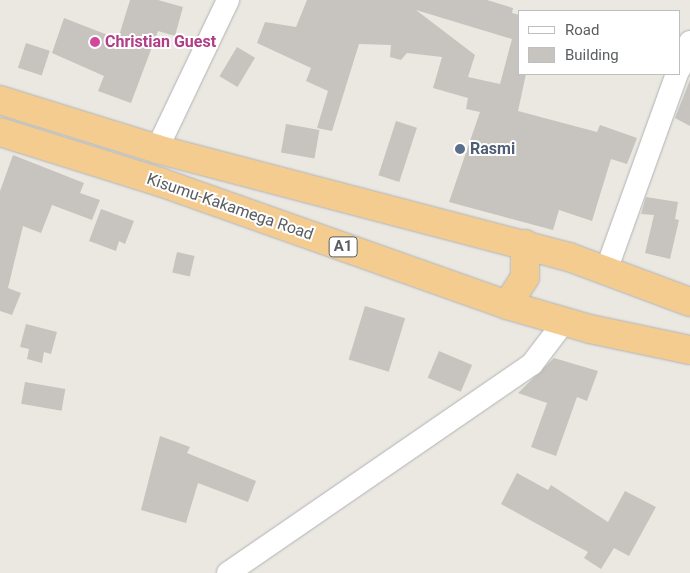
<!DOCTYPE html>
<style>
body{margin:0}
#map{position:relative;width:690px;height:573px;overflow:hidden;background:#ebe8e1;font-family:Roboto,sans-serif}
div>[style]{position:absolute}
.building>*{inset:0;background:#c7c3be;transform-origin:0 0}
.roads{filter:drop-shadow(0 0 1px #afb3b6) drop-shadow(0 0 1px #afb3b6)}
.minor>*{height:22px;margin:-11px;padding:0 11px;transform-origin:11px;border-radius:11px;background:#fff}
.highway>*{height:28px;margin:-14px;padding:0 14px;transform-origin:14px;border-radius:14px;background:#f4cc8f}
.dots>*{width:14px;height:14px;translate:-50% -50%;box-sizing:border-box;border:2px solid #fff;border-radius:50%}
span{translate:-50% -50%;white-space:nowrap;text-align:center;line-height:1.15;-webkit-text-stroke:4px #fff;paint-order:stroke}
.shield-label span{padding:1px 4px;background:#fff;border:1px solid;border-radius:4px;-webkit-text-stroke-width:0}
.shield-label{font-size:15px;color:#5a5e61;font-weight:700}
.hotel-label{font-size:16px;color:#b23c85;font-weight:700}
.left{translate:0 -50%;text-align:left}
.service-label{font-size:16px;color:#4e5e75;font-weight:700}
.street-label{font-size:16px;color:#5a5e61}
.legend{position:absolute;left:518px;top:10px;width:162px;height:65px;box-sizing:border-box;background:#fff;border:1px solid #bdbfc0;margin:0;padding:6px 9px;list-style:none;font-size:15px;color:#5a5e61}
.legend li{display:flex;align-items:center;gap:10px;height:25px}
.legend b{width:25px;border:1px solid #bdbfc0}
</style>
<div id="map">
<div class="building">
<i style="clip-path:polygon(130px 0,158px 0,183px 7px,175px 36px,158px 31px,131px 103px,98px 91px,104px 76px,52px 53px,64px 18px,118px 39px)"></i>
<i style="clip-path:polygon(evenodd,307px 0,487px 0,513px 8px,512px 13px,519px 15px,519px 74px,526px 74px,518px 111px,597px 132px,600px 125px,637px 138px,627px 164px,611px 159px,592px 221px,559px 210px,553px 230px,449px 202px,480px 112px,466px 109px,468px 98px,433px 88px,442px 57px,407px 53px,401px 60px,390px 57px,391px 45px,359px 44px,332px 131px,317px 128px,328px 91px,306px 81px,311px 68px,257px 43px,265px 22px,296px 27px,307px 0,416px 10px,512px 39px,500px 84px,468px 77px,475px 55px,416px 10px)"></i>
<i style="left:26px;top:43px;width:25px;height:26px;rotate:18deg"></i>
<i style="left:237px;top:47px;width:21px;height:34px;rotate:31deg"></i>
<i style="clip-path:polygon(690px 80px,690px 126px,675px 118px)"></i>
<i style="left:396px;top:121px;width:22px;height:57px;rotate:18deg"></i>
<i style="left:286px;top:124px;width:34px;height:29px;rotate:10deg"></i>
<i style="clip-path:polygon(13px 155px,84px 183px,80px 193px,100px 200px,92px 220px,52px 205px,41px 233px,23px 226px,8px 288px,21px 293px,12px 315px,0 311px,0 191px)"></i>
<i style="clip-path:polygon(646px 197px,678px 202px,675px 219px,679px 220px,670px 259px,645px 253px,654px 215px,641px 214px)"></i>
<i style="clip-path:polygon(101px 209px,134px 221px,125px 244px,119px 241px,116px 251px,89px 241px)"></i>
<i style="left:177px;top:252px;width:18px;height:21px;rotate:13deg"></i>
<i style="left:365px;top:306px;width:42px;height:56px;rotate:17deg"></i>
<i style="clip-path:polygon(26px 324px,57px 332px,51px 354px,44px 352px,42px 363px,27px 359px,29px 349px,20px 347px)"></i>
<i style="left:439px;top:351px;width:36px;height:29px;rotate:23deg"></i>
<i style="clip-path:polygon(554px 358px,598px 371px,587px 401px,577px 397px,556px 456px,531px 447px,547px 403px,518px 393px)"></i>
<i style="left:25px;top:382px;width:41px;height:22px;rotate:10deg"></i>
<i style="clip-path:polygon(160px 436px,190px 447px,187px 453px,256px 481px,248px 502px,198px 483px,186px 523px,141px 510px)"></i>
<i style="clip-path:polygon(517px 473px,548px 490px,551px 485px,608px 522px,625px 491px,656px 507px,629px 556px,614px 548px,601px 569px,584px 558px,588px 552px,501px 504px)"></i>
</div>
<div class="roads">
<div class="minor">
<i style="left:679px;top:70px;width:30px;rotate:-69deg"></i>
<i style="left:157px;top:149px;width:165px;rotate:-64.5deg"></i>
<i style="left:607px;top:268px;width:206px;rotate:-70.2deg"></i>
<i style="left:228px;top:573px;width:369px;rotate:-34.5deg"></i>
<i style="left:532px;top:364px;width:53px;rotate:-52.7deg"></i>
</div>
<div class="highway">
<i style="left:0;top:100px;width:164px;rotate:17.3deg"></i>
<i style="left:157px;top:149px;width:426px;rotate:14.7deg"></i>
<i style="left:569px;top:257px;width:129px;rotate:20.4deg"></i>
<i style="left:0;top:132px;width:168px;rotate:17.4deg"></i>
<i style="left:160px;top:182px;width:368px;rotate:19.5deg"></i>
<i style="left:507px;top:305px;width:86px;rotate:16.1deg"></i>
<i style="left:590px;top:329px;width:102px;rotate:11.9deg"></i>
<i style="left:507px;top:305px;width:33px;rotate:-57deg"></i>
<i style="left:525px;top:277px;width:33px;rotate:-90deg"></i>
</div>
</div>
<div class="dots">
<i style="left:95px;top:42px;background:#d1479c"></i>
<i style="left:460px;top:149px;background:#5c6f8a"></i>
</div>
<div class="shield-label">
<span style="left:343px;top:247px">A1</span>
</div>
<div class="hotel-label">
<span class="left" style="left:105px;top:42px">Christian Guest</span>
</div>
<div class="service-label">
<span class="left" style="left:470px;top:149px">Rasmi</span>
</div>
<div class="street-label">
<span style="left:230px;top:207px;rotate:19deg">Kisumu-Kakamega Road</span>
</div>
<ul class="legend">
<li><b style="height:6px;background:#fff"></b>Road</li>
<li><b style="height:14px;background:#c7c3be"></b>Building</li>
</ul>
</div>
